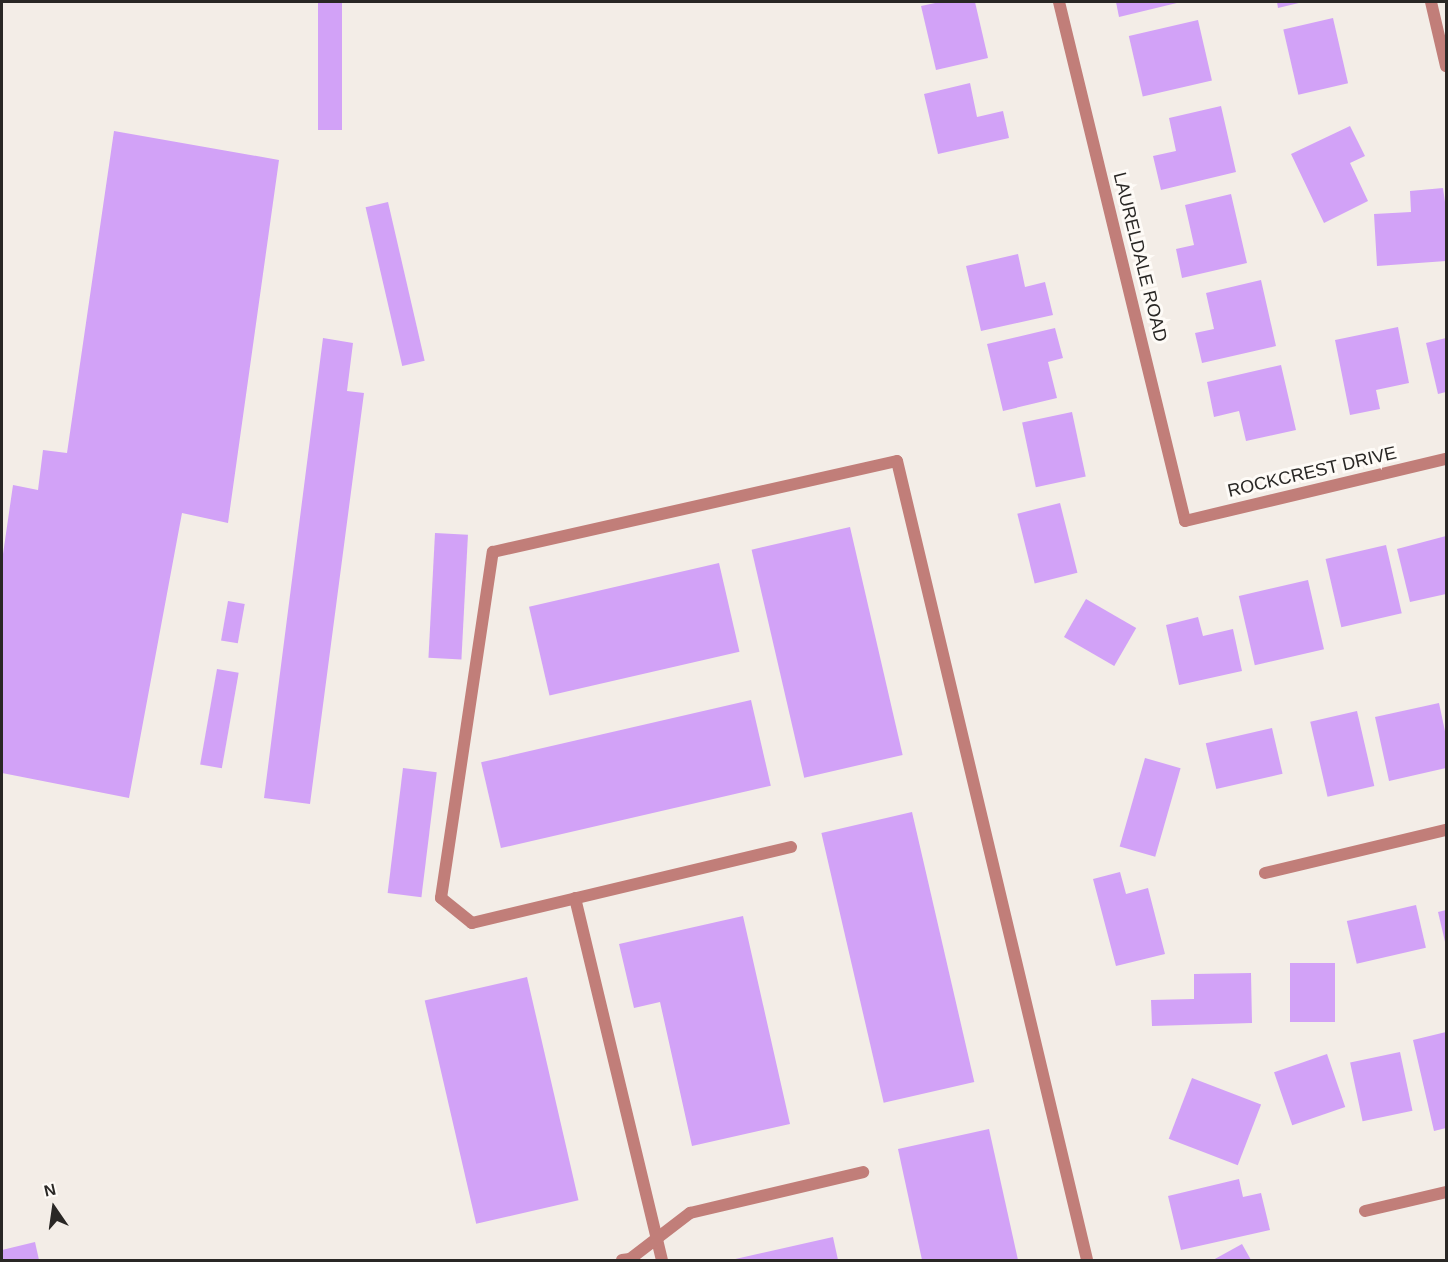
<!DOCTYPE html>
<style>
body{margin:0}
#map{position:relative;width:1448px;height:1262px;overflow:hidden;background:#f3ede7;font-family:Helvetica,sans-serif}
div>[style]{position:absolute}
.building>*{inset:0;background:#d2a2f7;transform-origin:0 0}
.lane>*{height:12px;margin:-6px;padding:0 6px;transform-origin:6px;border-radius:6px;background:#c17e79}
.street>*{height:12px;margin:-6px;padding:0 6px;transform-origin:6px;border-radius:6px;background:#c17e79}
span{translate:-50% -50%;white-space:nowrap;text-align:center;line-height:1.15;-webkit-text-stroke:6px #fefbf7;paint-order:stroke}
.street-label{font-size:18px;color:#292725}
.frame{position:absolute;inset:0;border:3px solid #292725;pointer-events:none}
.north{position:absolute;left:24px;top:1178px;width:60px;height:60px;-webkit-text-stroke:4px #fefbf7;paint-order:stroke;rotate:347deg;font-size:16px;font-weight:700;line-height:24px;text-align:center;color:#292725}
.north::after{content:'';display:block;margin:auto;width:21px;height:27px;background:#292725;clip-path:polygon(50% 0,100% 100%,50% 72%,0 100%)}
</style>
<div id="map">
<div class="building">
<i style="left:318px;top:2px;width:24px;height:128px"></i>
<i style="clip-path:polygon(940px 2px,975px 2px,988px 58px,936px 70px,921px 6px)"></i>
<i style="clip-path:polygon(1116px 2px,1181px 2px,1119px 17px)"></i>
<i style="clip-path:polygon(1277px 2px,1303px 2px,1278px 8px)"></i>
<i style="left:1333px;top:18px;width:67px;height:51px;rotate:77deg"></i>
<i style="left:1198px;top:20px;width:62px;height:71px;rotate:77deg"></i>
<i style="clip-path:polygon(970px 83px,977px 117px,1003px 111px,1009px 138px,938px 154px,924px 94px)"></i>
<i style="clip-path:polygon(1221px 106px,1236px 172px,1161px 190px,1153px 156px,1176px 151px,1169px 118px)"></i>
<i style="clip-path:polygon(1350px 126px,1365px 156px,1350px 163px,1368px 201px,1324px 223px,1291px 154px)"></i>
<i style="clip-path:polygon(114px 131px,279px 160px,228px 523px,182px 513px,129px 798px,2px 773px,2px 561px,13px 485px,38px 490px,43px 450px,67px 453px)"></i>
<i style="clip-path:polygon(1443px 188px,1446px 209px,1446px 261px,1377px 266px,1374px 214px,1411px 212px,1410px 191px)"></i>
<i style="clip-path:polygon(1231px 194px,1247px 263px,1182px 278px,1176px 249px,1194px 245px,1185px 205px)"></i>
<i style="left:388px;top:202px;width:163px;height:23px;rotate:77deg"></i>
<i style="clip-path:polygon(1018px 254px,1025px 287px,1045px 282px,1053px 315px,981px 331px,966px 266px)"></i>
<i style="clip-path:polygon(1261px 280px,1276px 346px,1202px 363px,1195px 333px,1214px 329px,1206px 293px)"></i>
<i style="clip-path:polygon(1398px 327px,1409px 383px,1376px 390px,1380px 409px,1350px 415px,1335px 340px)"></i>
<i style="clip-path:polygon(1055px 328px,1063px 358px,1048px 362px,1057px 398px,1003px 411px,987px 344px)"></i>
<i style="clip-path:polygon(323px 338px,353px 343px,347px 391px,364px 393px,310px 804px,264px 798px)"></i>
<i style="clip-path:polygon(1446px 338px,1446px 392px,1438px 394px,1426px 343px)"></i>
<i style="clip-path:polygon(1281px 365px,1296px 430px,1246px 441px,1239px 411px,1214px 417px,1207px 382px)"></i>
<i style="left:1072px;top:412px;width:66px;height:51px;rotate:78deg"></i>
<i style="left:1060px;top:503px;width:72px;height:44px;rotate:76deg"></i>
<i style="left:850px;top:527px;width:234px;height:101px;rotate:77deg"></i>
<i style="left:435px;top:533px;width:33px;height:125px;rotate:3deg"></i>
<i style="clip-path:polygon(1446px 536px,1446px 594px,1410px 602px,1397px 549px)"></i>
<i style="left:1386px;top:545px;width:70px;height:62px;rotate:77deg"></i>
<i style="left:719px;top:563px;width:91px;height:195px;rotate:77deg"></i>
<i style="left:1308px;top:580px;width:71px;height:71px;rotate:77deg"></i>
<i style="left:1086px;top:599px;width:58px;height:44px;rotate:30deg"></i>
<i style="left:228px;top:601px;width:17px;height:40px;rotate:10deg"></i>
<i style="clip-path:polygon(1198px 617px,1203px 636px,1233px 629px,1242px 671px,1179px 685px,1166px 625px)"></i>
<i style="left:217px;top:669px;width:22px;height:97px;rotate:10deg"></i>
<i style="left:751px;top:700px;width:88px;height:277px;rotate:77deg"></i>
<i style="clip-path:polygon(1439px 703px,1446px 736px,1446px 768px,1389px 781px,1375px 717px)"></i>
<i style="left:1357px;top:711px;width:77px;height:48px;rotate:77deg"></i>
<i style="left:1272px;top:728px;width:47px;height:68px;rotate:77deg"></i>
<i style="left:1145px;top:758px;width:37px;height:92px;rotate:16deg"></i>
<i style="left:403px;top:768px;width:34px;height:126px;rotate:7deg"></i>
<i style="left:912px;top:812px;width:277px;height:93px;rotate:77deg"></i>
<i style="clip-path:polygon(1120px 872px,1126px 894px,1148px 888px,1165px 954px,1116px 966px,1093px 879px)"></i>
<i style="left:1416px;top:905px;width:44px;height:71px;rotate:77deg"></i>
<i style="clip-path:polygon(1446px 910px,1446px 946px,1438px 912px)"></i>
<i style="clip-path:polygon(743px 916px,790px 1124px,692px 1146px,660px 1002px,634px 1008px,619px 944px)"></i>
<i style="left:1290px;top:963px;width:45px;height:59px"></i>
<i style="clip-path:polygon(1251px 973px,1252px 1023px,1152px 1026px,1151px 1000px,1194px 999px,1194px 974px)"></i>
<i style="left:527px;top:977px;width:229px;height:105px;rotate:77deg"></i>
<i style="clip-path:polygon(1446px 1032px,1446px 1128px,1434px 1131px,1413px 1040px)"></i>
<i style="left:1400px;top:1052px;width:60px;height:51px;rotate:78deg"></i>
<i style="left:1327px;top:1054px;width:56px;height:56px;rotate:71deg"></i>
<i style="left:1192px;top:1078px;width:74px;height:65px;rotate:21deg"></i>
<i style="clip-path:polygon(989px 1129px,1018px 1260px,922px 1260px,898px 1149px)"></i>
<i style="clip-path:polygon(1239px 1179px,1243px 1197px,1261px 1193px,1270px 1230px,1181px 1250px,1168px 1196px)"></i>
<i style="clip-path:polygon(833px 1237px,838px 1260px,731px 1260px)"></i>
<i style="clip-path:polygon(35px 1242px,39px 1260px,2px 1260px,2px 1250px)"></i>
<i style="clip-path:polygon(1242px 1244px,1251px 1260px,1213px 1260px)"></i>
</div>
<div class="lane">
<i style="left:791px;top:847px;width:328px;rotate:166.6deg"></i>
<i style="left:472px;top:923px;width:40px;rotate:-141deg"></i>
<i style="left:441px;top:898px;width:350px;rotate:-81.5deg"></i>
<i style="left:493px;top:552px;width:414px;rotate:-12.7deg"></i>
<i style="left:897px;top:461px;width:821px;rotate:76.62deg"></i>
<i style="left:575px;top:898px;width:372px;rotate:76.5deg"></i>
<i style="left:622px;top:1260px;width:8px;rotate:-7deg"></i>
<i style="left:630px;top:1259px;width:76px;rotate:-37.5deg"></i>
<i style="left:690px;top:1213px;width:178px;rotate:-13.3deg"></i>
</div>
<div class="street">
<i style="left:1059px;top:2px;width:534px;rotate:76.35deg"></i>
<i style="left:1185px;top:521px;width:268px;rotate:-13.4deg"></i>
<i style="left:1431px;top:2px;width:66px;rotate:76.8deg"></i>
<i style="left:1265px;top:873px;width:186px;rotate:-13.4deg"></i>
<i style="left:1365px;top:1211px;width:83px;rotate:-13.2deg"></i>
</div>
<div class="street-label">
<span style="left:1140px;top:257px;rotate:76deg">LAURELDALE ROAD</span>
<span style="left:1312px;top:472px;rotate:-13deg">ROCKCREST DRIVE</span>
</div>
<div class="frame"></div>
<div class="north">N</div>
</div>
